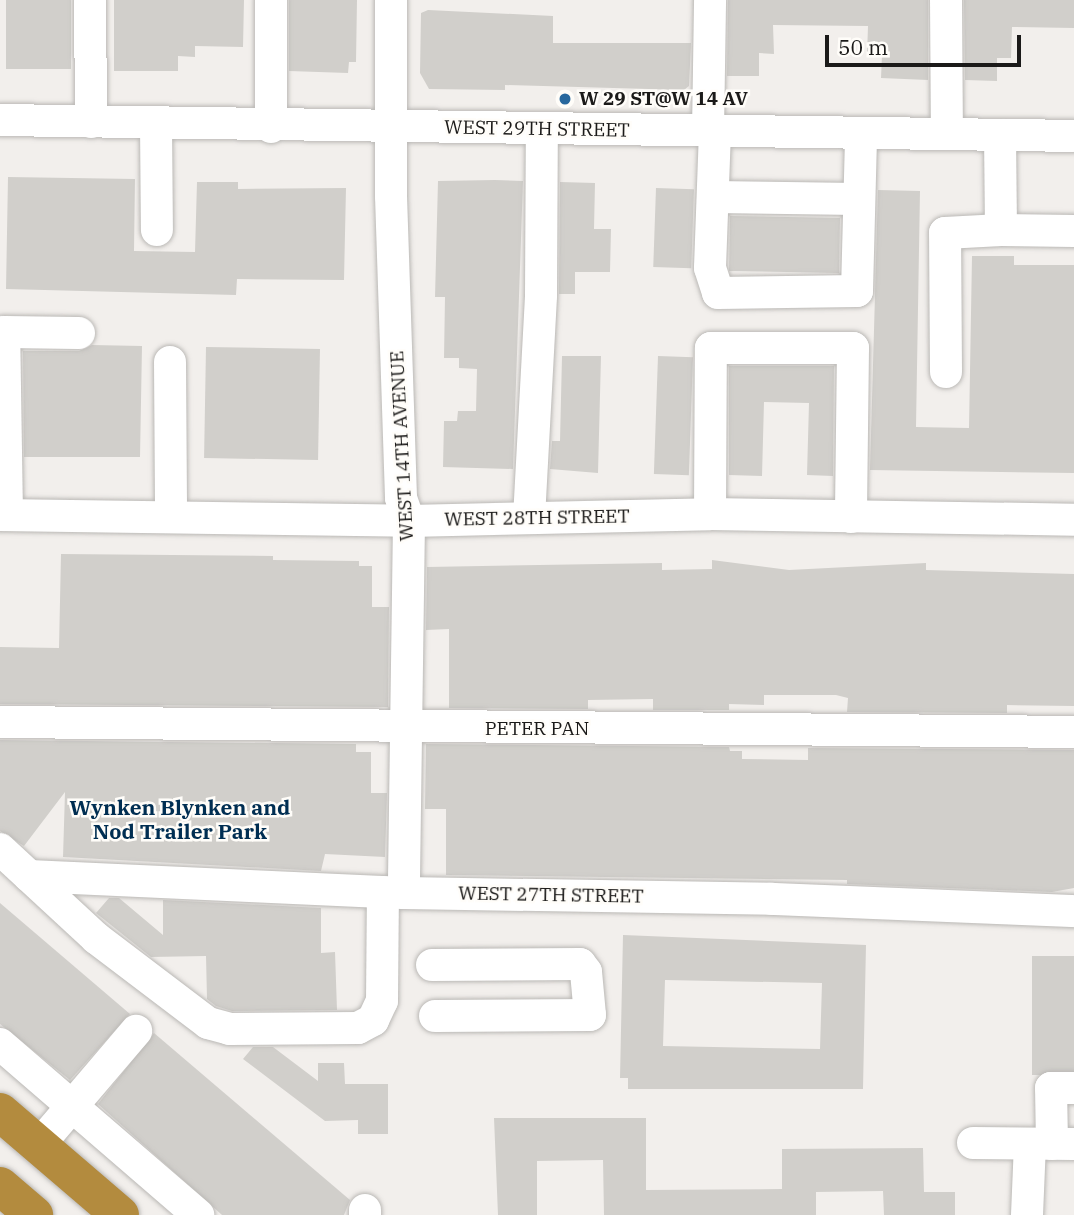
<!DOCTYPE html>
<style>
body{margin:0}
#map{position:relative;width:1074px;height:1215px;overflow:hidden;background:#f2efec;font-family:"IBM Plex Serif",serif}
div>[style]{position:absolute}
.building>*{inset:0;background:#d1cfcb;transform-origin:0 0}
.roads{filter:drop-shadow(0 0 2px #bab8b5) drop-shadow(0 0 2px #bab8b5)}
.minor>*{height:32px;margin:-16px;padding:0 16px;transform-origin:16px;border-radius:16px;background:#fff}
.highway>*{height:38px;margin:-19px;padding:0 19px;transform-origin:19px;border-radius:19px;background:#b38b3e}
.dots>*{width:19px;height:19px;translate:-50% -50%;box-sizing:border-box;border:4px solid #fffdf9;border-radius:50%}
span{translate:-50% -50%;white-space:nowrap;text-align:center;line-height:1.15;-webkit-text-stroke:5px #fffdf9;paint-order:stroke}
.poi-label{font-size:19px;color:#1b1a19;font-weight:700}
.left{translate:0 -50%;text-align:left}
.street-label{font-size:19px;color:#1b1a19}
.neighbourhood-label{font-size:21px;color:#002e52;font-weight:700}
.scale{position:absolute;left:825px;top:35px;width:196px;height:32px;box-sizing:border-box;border:4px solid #1b1a19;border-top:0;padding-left:9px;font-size:21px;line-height:24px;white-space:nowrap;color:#1b1a19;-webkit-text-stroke:5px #fffdf9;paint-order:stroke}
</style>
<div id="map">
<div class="building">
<i style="left:6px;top:0;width:65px;height:69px"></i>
<i style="clip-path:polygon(114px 0,244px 0,243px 47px,195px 46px,195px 57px,178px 56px,178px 71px,114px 71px)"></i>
<i style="clip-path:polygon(289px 0,357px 0,356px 62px,349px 62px,348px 73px,289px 71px)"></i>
<i style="clip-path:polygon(728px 0,928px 0,928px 80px,881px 78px,882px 55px,867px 55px,868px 26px,773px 25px,774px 54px,759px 53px,759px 76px,727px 76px)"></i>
<i style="clip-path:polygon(964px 0,1074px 0,1074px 28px,1012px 27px,1011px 58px,997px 58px,997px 81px,965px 80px)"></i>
<i style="clip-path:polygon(428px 10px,553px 16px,553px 43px,691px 43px,689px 86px,684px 90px,505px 85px,505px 90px,429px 89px,420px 73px,421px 13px)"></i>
<i style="clip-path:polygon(8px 177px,135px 179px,134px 251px,195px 252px,197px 182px,238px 182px,238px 189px,346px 188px,344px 280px,237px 279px,236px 295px,6px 289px)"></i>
<i style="clip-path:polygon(495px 180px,523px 181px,513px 469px,443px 467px,444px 421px,457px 421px,458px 411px,476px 411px,477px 369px,459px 368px,459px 358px,444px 358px,445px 297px,435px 297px,438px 181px)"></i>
<i style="clip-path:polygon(560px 182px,595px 183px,594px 229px,611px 229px,610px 272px,575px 272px,575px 294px,559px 294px)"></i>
<i style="left:656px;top:188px;width:38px;height:79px;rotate:2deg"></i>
<i style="clip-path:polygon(878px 190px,920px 191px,916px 427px,969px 428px,972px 256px,1014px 256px,1014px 265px,1074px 265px,1074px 473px,870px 470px)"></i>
<i style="left:730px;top:216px;width:110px;height:55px;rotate:1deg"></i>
<i style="clip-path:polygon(92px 345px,142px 346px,140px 457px,24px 457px,23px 351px,79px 351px)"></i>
<i style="left:206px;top:347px;width:114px;height:111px;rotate:1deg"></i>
<i style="clip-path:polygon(562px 356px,601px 356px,598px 473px,550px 469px,552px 441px,560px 441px)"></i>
<i style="left:658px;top:356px;width:35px;height:118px;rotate:2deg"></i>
<i style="clip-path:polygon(729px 366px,834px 366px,833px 476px,807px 475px,809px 403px,764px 402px,762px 476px,729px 475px)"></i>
<i style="clip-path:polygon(61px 554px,273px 556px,273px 560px,359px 561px,359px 566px,372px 566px,372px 607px,389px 607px,388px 707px,0 704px,0 647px,59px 648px)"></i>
<i style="clip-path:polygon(712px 560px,789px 570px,926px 563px,926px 570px,1074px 574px,1074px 706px,1007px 705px,1007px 713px,847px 712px,848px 698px,836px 695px,764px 695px,764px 705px,729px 704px,729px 710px,653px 710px,653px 699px,588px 700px,588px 709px,449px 708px,449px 629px,426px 630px,427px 567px,662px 563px,662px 570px,712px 569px)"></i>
<i style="clip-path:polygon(0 740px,356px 744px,356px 752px,371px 752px,371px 793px,387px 793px,385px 857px,325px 854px,321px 871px,63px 857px,65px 792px,24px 846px,0 831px)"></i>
<i style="clip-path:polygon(426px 744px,729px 747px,730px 751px,742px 751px,742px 759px,808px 760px,808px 748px,1074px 750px,1074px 888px,1052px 892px,847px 884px,847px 880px,446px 875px,446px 809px,425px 809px)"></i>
<i style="clip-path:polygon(109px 898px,119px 898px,163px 935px,163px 900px,321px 908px,321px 953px,335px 952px,337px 1010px,232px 1011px,216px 1006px,207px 999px,206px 956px,151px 957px,96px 913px)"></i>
<i style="clip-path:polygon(0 903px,130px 1014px,70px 1080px,0 1024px)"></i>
<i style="clip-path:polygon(evenodd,623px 935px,866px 945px,863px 1089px,628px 1089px,628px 1078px,620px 1078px,623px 935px,665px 980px,822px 983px,820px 1049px,663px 1046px,665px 980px)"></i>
<i style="left:1032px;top:956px;width:42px;height:119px"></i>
<i style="clip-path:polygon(154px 1033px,350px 1200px,344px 1215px,222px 1215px,98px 1104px)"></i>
<i style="clip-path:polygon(253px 1047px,273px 1047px,318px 1081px,318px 1063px,344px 1063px,345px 1084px,388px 1084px,388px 1134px,358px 1134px,358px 1120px,325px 1121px,243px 1059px)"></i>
<i style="clip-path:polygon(494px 1118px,646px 1118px,646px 1190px,782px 1189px,782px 1149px,923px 1148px,924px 1192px,955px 1192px,955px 1215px,884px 1215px,883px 1191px,816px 1192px,816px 1215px,604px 1215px,603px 1160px,537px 1161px,537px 1215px,498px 1215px)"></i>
</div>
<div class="roads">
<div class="minor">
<i style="left:90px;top:0;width:122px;rotate:89.5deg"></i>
<i style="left:271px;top:0;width:127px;rotate:90deg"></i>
<i style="left:391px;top:0;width:196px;rotate:90deg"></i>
<i style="left:391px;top:196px;width:302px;rotate:88.1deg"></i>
<i style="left:401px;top:498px;width:24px;rotate:71deg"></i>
<i style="left:409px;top:521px;width:372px;rotate:90.8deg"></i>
<i style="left:946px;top:0;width:134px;rotate:89.6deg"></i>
<i style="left:0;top:120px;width:1074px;rotate:0.85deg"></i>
<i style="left:156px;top:124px;width:106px;rotate:89.5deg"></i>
<i style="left:708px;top:131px;width:131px;rotate:-89.1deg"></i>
<i style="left:715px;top:131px;width:137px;rotate:92.1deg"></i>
<i style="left:710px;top:268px;width:26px;rotate:72deg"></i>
<i style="left:718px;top:293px;width:139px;rotate:-0.8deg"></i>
<i style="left:857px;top:291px;width:158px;rotate:-88.5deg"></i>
<i style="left:713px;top:197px;width:146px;rotate:0.8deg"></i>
<i style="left:1001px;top:230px;width:73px;rotate:0.8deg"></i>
<i style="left:170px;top:362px;width:155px;rotate:89.6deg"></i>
<i style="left:946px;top:372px;width:139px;rotate:-90.4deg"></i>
<i style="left:945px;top:233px;width:56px;rotate:-3.1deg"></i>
<i style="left:1001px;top:230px;width:95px;rotate:-90.6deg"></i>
<i style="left:710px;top:514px;width:166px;rotate:-89.7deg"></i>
<i style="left:711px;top:348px;width:142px"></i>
<i style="left:853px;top:348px;width:169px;rotate:90.7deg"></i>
<i style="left:0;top:515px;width:409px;rotate:0.8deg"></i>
<i style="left:409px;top:521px;width:301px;rotate:-1.3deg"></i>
<i style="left:710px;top:514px;width:364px;rotate:0.9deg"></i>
<i style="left:7px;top:515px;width:183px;rotate:-90.9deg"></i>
<i style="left:4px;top:332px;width:75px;rotate:0.8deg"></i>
<i style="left:529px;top:518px;width:223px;rotate:-86.9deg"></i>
<i style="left:541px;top:295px;width:166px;rotate:-89.7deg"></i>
<i style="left:0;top:722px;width:1074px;rotate:0.53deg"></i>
<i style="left:0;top:849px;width:131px;rotate:42.8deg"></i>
<i style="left:96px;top:938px;width:141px;rotate:37.2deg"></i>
<i style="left:208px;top:1023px;width:23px;rotate:15deg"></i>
<i style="left:230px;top:1029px;width:128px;rotate:-0.4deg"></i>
<i style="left:358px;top:1028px;width:17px;rotate:-28deg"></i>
<i style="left:373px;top:1020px;width:21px;rotate:-65deg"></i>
<i style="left:382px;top:1001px;width:109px;rotate:-89.5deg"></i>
<i style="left:29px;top:876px;width:375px;rotate:2.6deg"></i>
<i style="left:404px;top:893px;width:368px;rotate:0.9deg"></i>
<i style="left:772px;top:899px;width:302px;rotate:2.3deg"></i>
<i style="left:432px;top:965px;width:148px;rotate:-0.4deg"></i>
<i style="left:580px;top:964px;width:10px;rotate:53deg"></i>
<i style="left:586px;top:972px;width:43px;rotate:84.7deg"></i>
<i style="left:590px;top:1015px;width:155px;rotate:179.6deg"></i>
<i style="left:0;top:1044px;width:262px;rotate:40.8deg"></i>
<i style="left:973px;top:1143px;width:101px;rotate:0.6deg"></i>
<i style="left:1052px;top:1144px;width:56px;rotate:-91deg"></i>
<i style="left:1051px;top:1088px;width:23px"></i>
<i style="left:39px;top:1145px;width:150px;rotate:-49.6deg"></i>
<i style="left:365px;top:1215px;width:5px;rotate:-90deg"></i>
<i style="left:1027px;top:1215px;width:71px;rotate:-87.6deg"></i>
</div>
<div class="highway">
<i style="left:0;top:1112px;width:158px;rotate:40.6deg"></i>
<i style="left:0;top:1186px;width:45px;rotate:40.5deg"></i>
</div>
</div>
<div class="dots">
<i style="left:565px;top:99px;background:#28689e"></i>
</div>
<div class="poi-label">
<span class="left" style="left:579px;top:99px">W 29 ST@W 14 AV</span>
</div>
<div class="street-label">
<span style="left:537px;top:129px;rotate:1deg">WEST 29TH STREET</span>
<span style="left:402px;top:446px;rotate:-93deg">WEST 14TH AVENUE</span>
<span style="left:537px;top:518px;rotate:-1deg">WEST 28TH STREET</span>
<span style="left:537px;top:729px">PETER PAN</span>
<span style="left:551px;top:895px;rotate:1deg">WEST 27TH STREET</span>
</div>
<div class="neighbourhood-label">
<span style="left:180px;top:819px">Wynken Blynken and<br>Nod Trailer Park</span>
</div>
<div class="scale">50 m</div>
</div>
